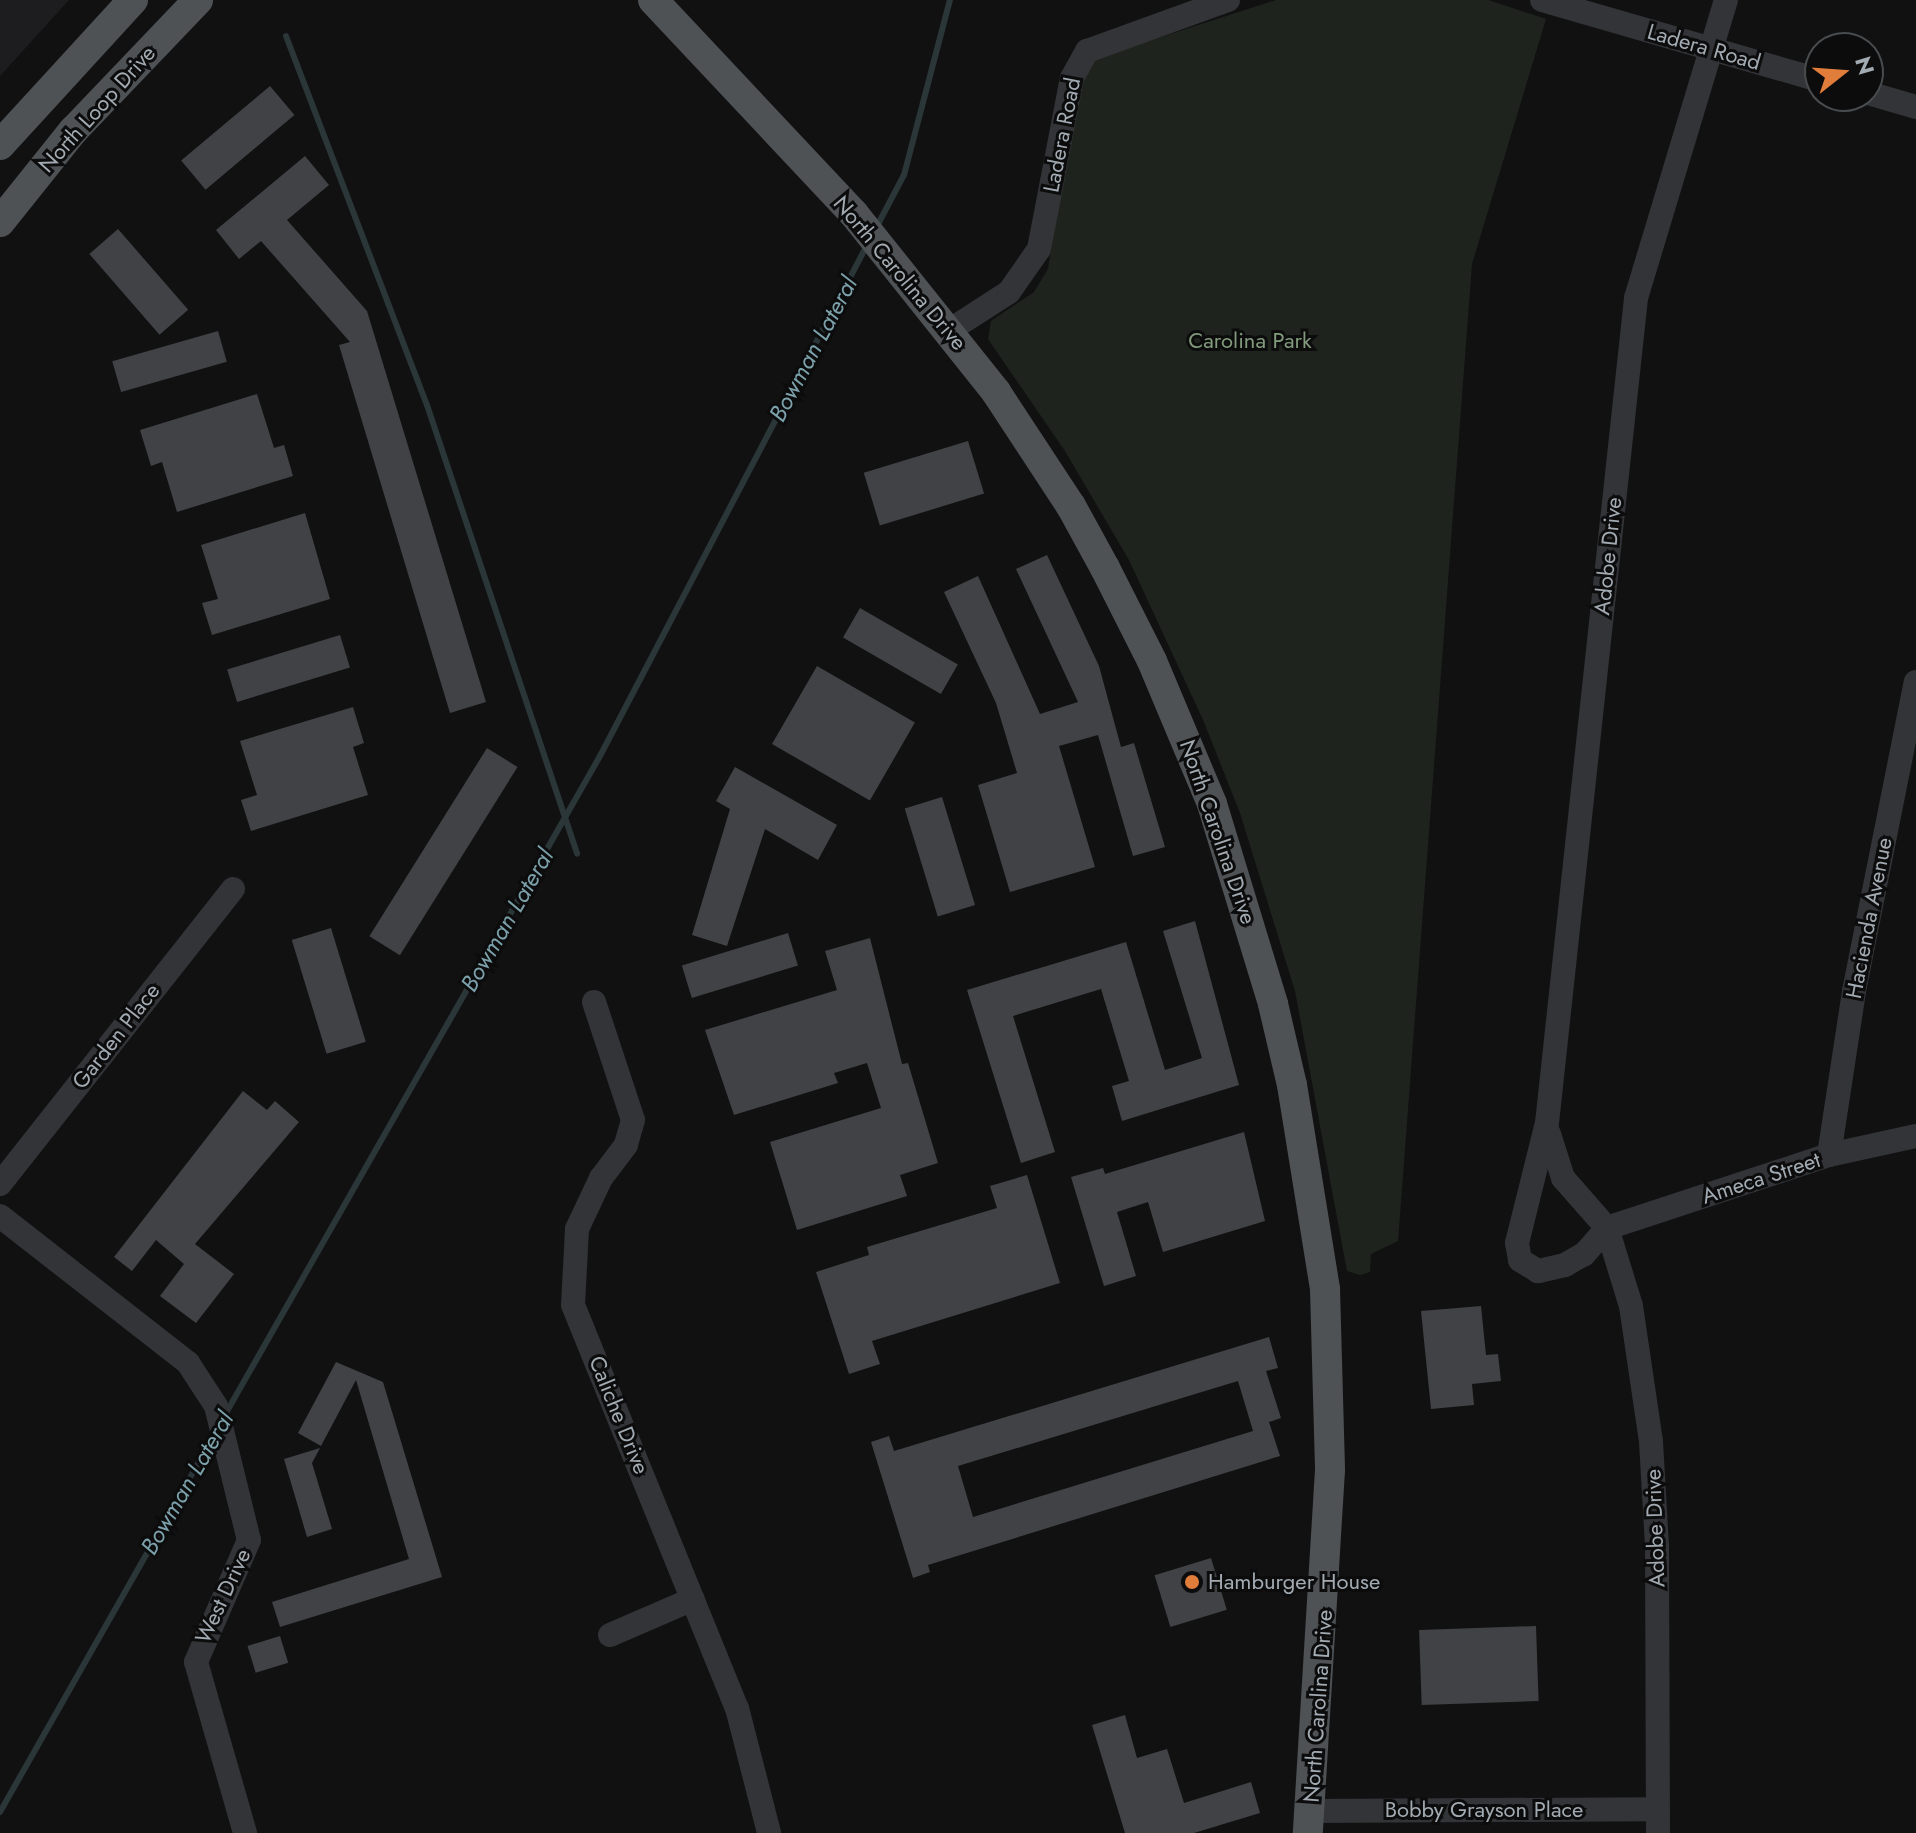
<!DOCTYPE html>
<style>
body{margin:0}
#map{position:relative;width:1916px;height:1833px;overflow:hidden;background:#111112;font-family:Jost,sans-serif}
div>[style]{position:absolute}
.built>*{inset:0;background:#1d1d1f}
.green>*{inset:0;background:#1e241d}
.stream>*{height:6px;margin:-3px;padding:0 3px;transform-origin:3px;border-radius:3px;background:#2b3639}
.building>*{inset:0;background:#404245;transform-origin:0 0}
.minor>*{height:24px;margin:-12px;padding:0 12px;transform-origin:12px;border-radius:12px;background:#323437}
.major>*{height:30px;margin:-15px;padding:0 15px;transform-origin:15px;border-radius:15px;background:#4e5255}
.dots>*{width:22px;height:22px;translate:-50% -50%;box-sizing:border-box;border:4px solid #0c0c0d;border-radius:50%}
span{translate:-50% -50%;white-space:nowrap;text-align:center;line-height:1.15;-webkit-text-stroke:6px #0c0c0d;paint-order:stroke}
.street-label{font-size:22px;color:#a3abb2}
.park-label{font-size:22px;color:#829b7c}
.poi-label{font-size:22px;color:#a3abb2}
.left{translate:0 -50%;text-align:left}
.water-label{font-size:24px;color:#7ca1aa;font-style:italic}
.north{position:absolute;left:1804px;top:32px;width:80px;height:80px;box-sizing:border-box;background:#0c0c0d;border:2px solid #484c4f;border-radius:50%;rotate:73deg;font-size:22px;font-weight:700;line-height:32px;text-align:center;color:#a3abb2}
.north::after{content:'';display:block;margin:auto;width:28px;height:36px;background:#e17d3a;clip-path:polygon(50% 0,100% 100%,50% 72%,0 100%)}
</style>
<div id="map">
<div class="built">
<i style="clip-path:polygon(0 0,69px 0,0 76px)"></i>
</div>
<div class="green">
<i style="clip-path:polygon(1276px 0,1488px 0,1546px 19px,1472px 264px,1398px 1241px,1371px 1254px,1370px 1272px,1360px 1275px,1347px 1271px,1295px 991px,1240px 813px,1204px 722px,1129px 560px,1065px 451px,988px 339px,991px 321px,1034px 292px,1048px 269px,1078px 88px,1090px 60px)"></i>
</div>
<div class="stream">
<i style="left:286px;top:36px;width:395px;rotate:69.1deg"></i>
<i style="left:427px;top:405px;width:473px;rotate:71.5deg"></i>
<i style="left:876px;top:228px;width:60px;rotate:-62.2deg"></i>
<i style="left:904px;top:175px;width:181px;rotate:-75.3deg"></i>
<i style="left:226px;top:1413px;width:756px;rotate:-60.35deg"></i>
<i style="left:600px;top:756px;width:577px;rotate:-62.41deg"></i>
<i style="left:0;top:1812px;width:436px;rotate:-60.4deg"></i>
</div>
<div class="building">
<i style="left:270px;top:86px;width:38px;height:116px;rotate:50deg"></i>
<i style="clip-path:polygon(305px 156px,329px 185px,287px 220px,367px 311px,486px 702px,450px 713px,339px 345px,350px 342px,261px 241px,239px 259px,216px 230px)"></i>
<i style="left:118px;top:229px;width:107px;height:38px;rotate:49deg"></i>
<i style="left:218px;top:331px;width:32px;height:110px;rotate:74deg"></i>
<i style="clip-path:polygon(257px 394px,274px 448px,284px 445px,293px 476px,177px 512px,162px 462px,151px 466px,140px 430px)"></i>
<i style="left:968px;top:441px;width:55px;height:109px;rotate:73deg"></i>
<i style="clip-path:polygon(305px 513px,330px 599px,212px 635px,202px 603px,218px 599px,201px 545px)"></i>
<i style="clip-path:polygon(1047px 555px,1099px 666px,1121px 747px,1134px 743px,1165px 847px,1133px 856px,1098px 735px,1059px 746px,1095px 867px,1010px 892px,978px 785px,1017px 773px,996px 703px,944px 592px,978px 576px,1040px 714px,1078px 702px,1016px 569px)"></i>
<i style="left:860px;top:608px;width:113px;height:34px;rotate:30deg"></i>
<i style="left:340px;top:635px;width:34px;height:118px;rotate:73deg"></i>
<i style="left:817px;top:666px;width:113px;height:90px;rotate:30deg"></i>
<i style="clip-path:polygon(353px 707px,364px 743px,353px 747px,368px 795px,251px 831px,241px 800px,257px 795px,240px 741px)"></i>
<i style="left:487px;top:748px;width:36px;height:222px;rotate:32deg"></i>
<i style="clip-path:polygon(735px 767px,837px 825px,818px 860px,765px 829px,727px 946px,692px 935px,730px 809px,716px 801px)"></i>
<i style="left:942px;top:797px;width:113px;height:39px;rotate:73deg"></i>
<i style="clip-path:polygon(1195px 921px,1239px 1085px,1122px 1121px,1112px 1086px,1129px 1081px,1101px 989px,1013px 1016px,1055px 1152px,1021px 1163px,967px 990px,1126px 942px,1165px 1070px,1202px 1058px,1163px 931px)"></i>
<i style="left:331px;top:928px;width:119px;height:41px;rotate:73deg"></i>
<i style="left:788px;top:933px;width:34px;height:111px;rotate:73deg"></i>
<i style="clip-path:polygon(870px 938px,902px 1064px,908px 1063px,938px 1163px,900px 1175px,907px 1196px,797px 1230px,770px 1142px,881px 1108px,867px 1063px,834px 1073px,838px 1083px,734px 1115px,705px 1030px,837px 990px,825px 951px)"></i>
<i style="clip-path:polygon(243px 1091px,267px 1110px,275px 1101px,299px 1122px,195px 1244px,234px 1274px,196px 1323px,160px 1296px,184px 1264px,156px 1240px,132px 1271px,114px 1257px)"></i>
<i style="clip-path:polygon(1244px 1132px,1265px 1221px,1163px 1252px,1148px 1202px,1117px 1212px,1136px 1276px,1104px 1286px,1071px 1177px,1103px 1168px,1105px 1174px)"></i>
<i style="clip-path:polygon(1027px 1175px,1060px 1283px,872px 1341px,880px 1364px,849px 1374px,816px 1272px,869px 1255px,867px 1247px,997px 1208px,990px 1186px)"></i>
<i style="clip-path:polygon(1481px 1306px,1486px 1355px,1498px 1354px,1501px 1381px,1472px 1384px,1474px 1405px,1431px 1409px,1421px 1311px)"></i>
<i style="clip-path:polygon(evenodd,1269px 1337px,1278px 1368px,1266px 1371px,1281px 1418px,1269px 1422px,1280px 1456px,928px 1565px,930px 1572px,913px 1578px,871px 1442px,889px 1436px,894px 1451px,1269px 1337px,1238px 1381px,1253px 1431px,973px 1517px,958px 1466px,1238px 1381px)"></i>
<i style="clip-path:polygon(336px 1362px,383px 1382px,442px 1577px,280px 1627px,272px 1602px,409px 1559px,356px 1380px,321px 1446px,298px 1433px)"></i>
<i style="clip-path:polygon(320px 1448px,312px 1463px,332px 1529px,307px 1537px,284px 1459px)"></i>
<i style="left:1211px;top:1558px;width:54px;height:59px;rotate:73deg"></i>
<i style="left:1536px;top:1626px;width:75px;height:117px;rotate:88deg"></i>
<i style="left:280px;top:1636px;width:28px;height:34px;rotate:73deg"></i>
<i style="clip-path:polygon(1125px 1715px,1137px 1758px,1167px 1749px,1184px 1803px,1251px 1782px,1260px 1813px,1194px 1833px,1125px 1833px,1092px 1725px)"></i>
</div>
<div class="minor">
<i style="left:1542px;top:0;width:289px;rotate:16.1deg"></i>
<i style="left:1868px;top:93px;width:50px;rotate:16.3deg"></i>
<i style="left:950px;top:330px;width:70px;rotate:-32.8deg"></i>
<i style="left:1009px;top:292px;width:52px;rotate:-55.1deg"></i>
<i style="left:1039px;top:249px;width:174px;rotate:-79.1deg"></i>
<i style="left:1072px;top:78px;width:31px;rotate:-61deg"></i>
<i style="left:1087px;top:51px;width:150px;rotate:-19.9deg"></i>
<i style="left:594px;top:1002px;width:124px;rotate:71.7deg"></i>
<i style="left:633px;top:1120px;width:26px;rotate:106deg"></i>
<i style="left:626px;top:1145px;width:41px;rotate:127.1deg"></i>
<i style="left:601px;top:1178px;width:56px;rotate:115.2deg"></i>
<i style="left:577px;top:1229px;width:76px;rotate:93deg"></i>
<i style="left:573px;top:1305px;width:435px;rotate:67.9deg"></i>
<i style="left:737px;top:1708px;width:129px;rotate:75.6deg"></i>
<i style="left:1549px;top:1134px;width:46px;rotate:72.3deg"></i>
<i style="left:1563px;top:1178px;width:67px;rotate:48.7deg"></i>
<i style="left:1607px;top:1228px;width:82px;rotate:72.9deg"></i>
<i style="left:1631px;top:1306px;width:137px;rotate:81.6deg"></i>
<i style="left:1651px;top:1442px;width:104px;rotate:86.7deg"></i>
<i style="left:1657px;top:1546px;width:287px;rotate:89.8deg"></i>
<i style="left:1829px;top:1155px;width:166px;rotate:-81.3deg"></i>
<i style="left:1854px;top:991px;width:315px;rotate:-78.7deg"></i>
<i style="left:0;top:1184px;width:376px;rotate:-51.7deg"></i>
<i style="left:0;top:1216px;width:239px;rotate:38deg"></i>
<i style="left:188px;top:1363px;width:51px;rotate:56.9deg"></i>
<i style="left:216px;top:1406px;width:138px;rotate:76.2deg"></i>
<i style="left:249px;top:1540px;width:133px;rotate:113.5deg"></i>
<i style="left:196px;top:1662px;width:178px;rotate:74deg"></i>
<i style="left:1607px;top:1228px;width:35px;rotate:131deg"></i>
<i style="left:1584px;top:1254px;width:22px;rotate:150deg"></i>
<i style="left:1565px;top:1265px;width:28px;rotate:167deg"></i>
<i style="left:1538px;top:1271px;width:21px;rotate:-149deg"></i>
<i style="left:1520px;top:1260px;width:17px;rotate:-100deg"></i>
<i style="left:1517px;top:1243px;width:124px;rotate:-76deg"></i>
<i style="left:1547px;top:1123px;width:830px;rotate:-83.84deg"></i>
<i style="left:1636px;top:298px;width:311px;rotate:-73.2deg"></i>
<i style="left:1607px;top:1228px;width:234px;rotate:-18.2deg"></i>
<i style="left:1829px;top:1155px;width:89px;rotate:-12.3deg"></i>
<i style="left:610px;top:1635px;width:90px;rotate:-23.4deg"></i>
<i style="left:1310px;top:1811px;width:348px;rotate:-0.3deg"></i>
</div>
<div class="major">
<i style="left:653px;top:0;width:294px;rotate:46.8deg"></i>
<i style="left:854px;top:214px;width:228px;rotate:51.4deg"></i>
<i style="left:996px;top:392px;width:136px;rotate:56.7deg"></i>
<i style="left:1071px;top:506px;width:71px;rotate:61.3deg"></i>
<i style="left:1105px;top:568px;width:104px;rotate:63.2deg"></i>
<i style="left:1152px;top:661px;width:155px;rotate:67.2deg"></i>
<i style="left:1212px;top:804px;width:209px;rotate:73deg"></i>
<i style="left:1273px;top:1004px;width:83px;rotate:76.8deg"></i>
<i style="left:1292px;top:1085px;width:207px;rotate:80.8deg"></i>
<i style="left:1325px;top:1289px;width:181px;rotate:88.4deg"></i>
<i style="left:1330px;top:1470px;width:364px;rotate:93.5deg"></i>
<i style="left:0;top:145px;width:197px;rotate:-47.5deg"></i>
<i style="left:0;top:222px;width:117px;rotate:-51.3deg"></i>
<i style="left:73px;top:131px;width:181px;rotate:-46.3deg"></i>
</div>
<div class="dots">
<i style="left:1192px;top:1582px;background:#e17d3a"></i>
</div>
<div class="street-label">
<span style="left:1704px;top:47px;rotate:16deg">Ladera Road</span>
<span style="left:97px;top:109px;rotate:-48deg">North Loop Drive</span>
<span style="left:1062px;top:135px;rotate:-79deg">Ladera Road</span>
<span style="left:900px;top:273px;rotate:50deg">North Carolina Drive</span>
<span style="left:1608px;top:556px;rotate:-84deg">Adobe Drive</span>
<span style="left:1218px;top:832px;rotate:71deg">North Carolina Drive</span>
<span style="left:1869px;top:918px;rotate:-79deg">Hacienda Avenue</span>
<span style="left:116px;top:1036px;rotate:-52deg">Garden Place</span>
<span style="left:1761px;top:1178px;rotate:-18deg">Ameca Street</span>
<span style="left:619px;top:1415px;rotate:68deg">Caliche Drive</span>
<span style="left:1655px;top:1528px;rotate:-92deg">Adobe Drive</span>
<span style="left:223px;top:1596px;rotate:-65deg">West Drive</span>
<span style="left:1318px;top:1706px;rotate:-86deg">North Carolina Drive</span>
<span style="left:1484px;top:1810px">Bobby Grayson Place</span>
</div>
<div class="park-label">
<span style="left:1250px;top:341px">Carolina Park</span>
</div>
<div class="poi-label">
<span class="left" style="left:1208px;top:1582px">Hamburger House</span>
</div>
<div class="water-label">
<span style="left:813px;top:349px;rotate:-62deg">Bowman Lateral</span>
<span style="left:507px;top:920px;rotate:-60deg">Bowman Lateral</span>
<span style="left:187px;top:1483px;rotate:-60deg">Bowman Lateral</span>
</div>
<div class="north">N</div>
</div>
